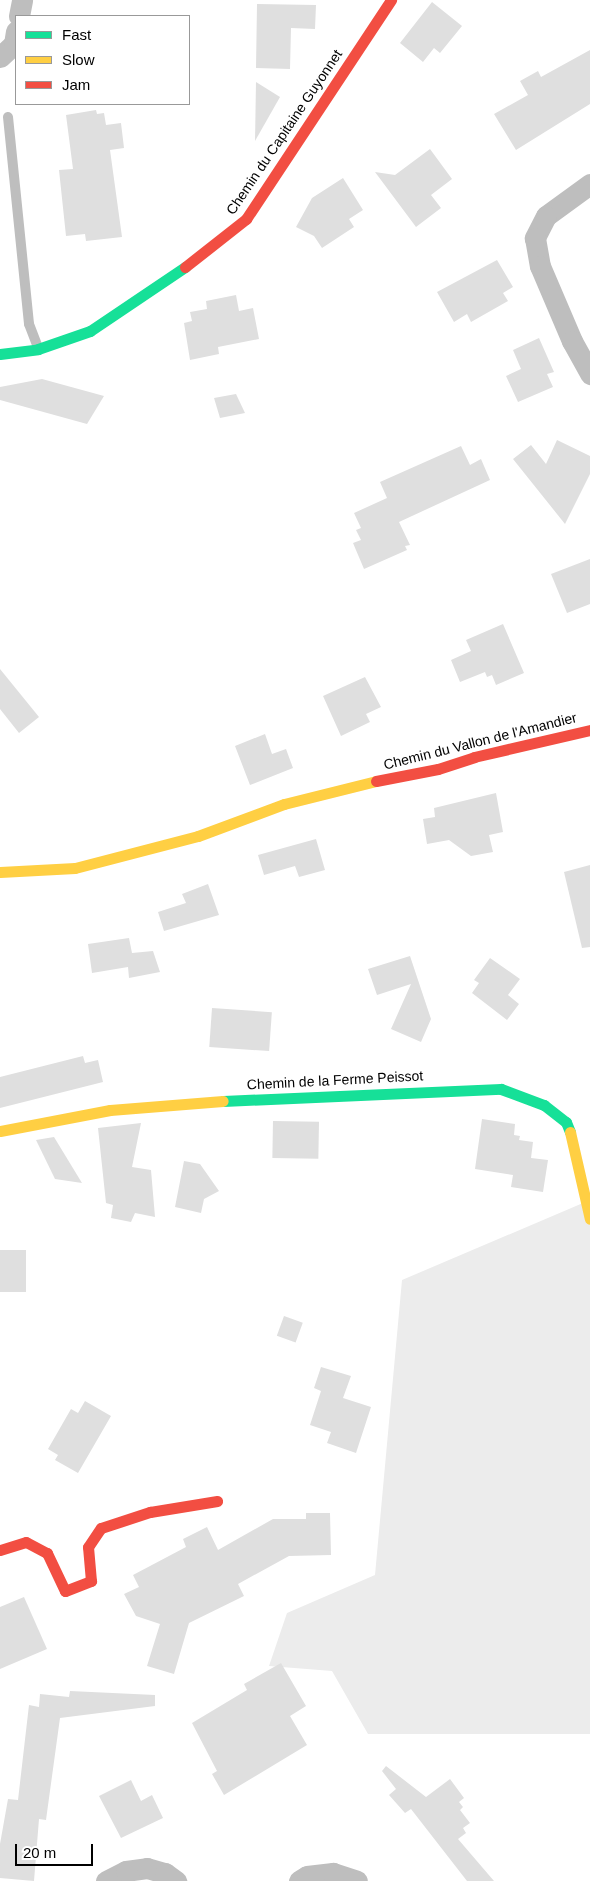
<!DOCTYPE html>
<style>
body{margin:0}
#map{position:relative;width:590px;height:1881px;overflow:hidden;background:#fff;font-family:Arial,sans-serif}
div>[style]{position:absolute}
.green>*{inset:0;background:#ececec}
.building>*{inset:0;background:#dfdfdf;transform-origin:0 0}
.lane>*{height:10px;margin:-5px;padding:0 5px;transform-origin:5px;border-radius:5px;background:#bebebe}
.street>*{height:21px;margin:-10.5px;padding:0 10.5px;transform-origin:10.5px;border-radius:10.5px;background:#bebebe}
.fast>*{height:11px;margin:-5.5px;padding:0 5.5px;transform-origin:5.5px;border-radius:5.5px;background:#16e098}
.slow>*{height:11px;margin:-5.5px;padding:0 5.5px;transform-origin:5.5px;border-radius:5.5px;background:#ffcf43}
.jam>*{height:11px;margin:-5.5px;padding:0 5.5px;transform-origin:5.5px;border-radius:5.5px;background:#f24e42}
span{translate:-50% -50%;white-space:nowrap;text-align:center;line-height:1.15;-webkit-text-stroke:4px #fff;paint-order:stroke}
.street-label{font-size:14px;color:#000}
.legend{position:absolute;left:15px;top:15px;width:175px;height:90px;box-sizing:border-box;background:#fff;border:1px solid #999;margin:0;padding:6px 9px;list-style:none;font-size:15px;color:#000}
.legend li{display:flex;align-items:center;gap:10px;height:25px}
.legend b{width:25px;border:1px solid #999}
.scale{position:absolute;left:15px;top:1844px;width:78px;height:22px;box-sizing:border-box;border:2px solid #000;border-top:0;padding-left:6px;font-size:15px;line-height:18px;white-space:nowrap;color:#000;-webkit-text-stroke:4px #fff;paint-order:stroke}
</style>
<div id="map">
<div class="green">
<i style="clip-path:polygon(590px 1200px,590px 1734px,368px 1734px,332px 1671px,269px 1666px,287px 1613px,375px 1575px,402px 1280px)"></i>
</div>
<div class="building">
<i style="clip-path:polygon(432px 2px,462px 26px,440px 53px,434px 48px,423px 62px,400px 43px)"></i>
<i style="clip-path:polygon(257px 4px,316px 5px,315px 29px,291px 28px,290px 69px,256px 68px)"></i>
<i style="clip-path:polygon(590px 50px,590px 104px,516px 150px,494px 114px,528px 95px,520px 81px,538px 71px,541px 77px)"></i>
<i style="clip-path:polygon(256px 82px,280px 97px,255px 141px)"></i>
<i style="clip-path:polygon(96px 110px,97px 114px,104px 113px,106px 125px,121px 123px,124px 148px,110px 150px,122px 237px,86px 241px,85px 234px,66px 236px,59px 170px,73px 169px,66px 115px)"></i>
<i style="clip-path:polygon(430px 149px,452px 179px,431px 195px,441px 208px,416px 227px,375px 172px,395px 175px)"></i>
<i style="clip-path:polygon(343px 178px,363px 210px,349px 219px,354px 227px,322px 248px,314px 236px,296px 227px,312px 198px)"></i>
<i style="clip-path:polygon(497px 260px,513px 287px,503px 293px,508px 301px,471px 322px,467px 314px,454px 322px,437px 292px)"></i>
<i style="clip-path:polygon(236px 295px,239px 311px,253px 308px,259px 339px,218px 347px,219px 354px,190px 360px,184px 323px,192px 321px,190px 312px,207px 309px,206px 301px)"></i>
<i style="clip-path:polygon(539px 338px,554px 372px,547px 374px,553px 387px,518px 402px,506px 376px,521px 369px,513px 350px)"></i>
<i style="clip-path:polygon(42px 379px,104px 396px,87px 424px,0 400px,0 387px)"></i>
<i style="clip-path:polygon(236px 394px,245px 413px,220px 418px,214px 398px)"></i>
<i style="clip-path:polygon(557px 440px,590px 456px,590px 474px,565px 524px,513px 459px,531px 445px,546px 464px)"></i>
<i style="clip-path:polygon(461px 446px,470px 465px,481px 459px,490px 480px,399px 522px,410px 545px,405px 546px,407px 550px,364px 569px,353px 543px,361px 540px,356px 530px,361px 528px,354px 513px,387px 498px,380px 482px)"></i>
<i style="clip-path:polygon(590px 559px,590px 604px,567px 613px,551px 574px)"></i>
<i style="clip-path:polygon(503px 624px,524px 673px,496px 685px,492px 675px,487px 677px,485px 672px,460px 682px,451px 660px,471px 651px,466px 640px)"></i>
<i style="clip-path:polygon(0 669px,39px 717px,19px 733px,0 709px)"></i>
<i style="clip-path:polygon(365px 677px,381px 707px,366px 714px,370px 722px,341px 736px,323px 696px)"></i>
<i style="clip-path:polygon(265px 734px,272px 754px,286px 749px,293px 768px,250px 785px,235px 746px)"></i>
<i style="clip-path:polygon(496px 793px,503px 832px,489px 835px,493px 852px,471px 856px,449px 840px,427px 844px,423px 819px,435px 817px,434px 808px)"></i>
<i style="clip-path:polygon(316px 839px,325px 870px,299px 877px,295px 866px,264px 875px,258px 855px)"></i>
<i style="clip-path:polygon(590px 865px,590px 947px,582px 948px,564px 872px)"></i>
<i style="clip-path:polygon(208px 884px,219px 915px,164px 931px,158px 912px,186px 903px,182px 894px)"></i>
<i style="clip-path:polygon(129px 938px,132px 953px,153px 951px,160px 972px,129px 978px,128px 967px,92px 973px,88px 944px)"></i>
<i style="clip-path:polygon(410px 956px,431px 1019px,421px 1042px,391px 1029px,411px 984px,377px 995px,368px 969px)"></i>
<i style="clip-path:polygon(490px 958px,520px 979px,508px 995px,519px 1004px,507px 1020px,472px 993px,479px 983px,474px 980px)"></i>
<i style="left:212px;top:1008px;width:60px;height:39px;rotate:4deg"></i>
<i style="clip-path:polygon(83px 1056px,85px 1063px,98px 1060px,103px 1082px,0 1108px,0 1077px)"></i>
<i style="clip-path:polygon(482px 1119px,515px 1124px,514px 1135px,520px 1136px,519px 1140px,533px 1142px,531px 1158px,548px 1160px,543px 1192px,511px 1187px,513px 1175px,475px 1169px)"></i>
<i style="left:273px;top:1121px;width:46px;height:37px;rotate:1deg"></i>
<i style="clip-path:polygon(141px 1123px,132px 1167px,151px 1170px,155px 1217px,135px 1213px,131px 1222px,111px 1218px,113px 1205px,106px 1203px,98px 1128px)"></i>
<i style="clip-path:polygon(54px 1137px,82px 1183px,55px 1179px,36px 1140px)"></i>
<i style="clip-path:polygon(184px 1161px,200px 1164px,219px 1191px,204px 1199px,201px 1213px,175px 1207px)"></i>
<i style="left:0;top:1250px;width:26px;height:42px"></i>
<i style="left:284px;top:1316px;width:20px;height:21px;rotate:20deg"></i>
<i style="clip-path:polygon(321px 1367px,351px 1376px,343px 1398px,371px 1407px,356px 1453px,327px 1443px,331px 1432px,310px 1425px,321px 1391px,314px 1388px)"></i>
<i style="clip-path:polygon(85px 1401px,111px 1416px,78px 1473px,55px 1460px,58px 1455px,48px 1449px,71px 1409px,78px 1413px)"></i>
<i style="clip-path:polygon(306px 1513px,330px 1513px,331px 1555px,289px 1556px,238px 1584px,244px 1596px,189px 1623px,174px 1674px,147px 1666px,160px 1624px,136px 1616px,124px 1594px,139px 1587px,133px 1575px,186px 1547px,183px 1539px,207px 1527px,218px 1550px,273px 1519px,306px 1519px)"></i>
<i style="clip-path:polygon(24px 1597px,47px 1649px,0 1669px,0 1607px)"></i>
<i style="clip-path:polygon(281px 1663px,306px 1706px,290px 1716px,307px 1745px,224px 1795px,212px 1774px,217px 1771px,192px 1723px,247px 1690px,244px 1684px)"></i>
<i style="clip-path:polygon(70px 1691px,155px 1695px,155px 1706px,60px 1718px,46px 1820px,39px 1819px,34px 1881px,0 1878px,0 1844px,8px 1799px,18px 1800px,29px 1705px,39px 1707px,40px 1694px,69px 1697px)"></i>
<i style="clip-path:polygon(386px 1766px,426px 1797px,450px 1779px,464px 1798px,459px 1802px,463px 1807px,460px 1810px,470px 1823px,463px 1828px,466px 1833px,458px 1839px,494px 1881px,467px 1881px,411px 1809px,405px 1813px,389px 1795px,396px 1789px,382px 1771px)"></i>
<i style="clip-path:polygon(131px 1780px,141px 1801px,152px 1795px,163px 1818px,121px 1838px,99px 1796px)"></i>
</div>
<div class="lane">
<i style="left:8px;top:117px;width:208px;rotate:84.2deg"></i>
<i style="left:29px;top:324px;width:26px;rotate:69deg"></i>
</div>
<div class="street">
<i style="left:19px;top:16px;width:16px;rotate:-79deg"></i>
<i style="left:0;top:57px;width:19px;rotate:-43deg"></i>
<i style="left:14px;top:44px;width:13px;rotate:-81deg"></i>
<i style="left:590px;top:184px;width:54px;rotate:144deg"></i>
<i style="left:546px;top:216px;width:25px;rotate:117deg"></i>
<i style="left:535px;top:238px;width:28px;rotate:80deg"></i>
<i style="left:540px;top:266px;width:82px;rotate:66.9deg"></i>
<i style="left:572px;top:341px;width:38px;rotate:61deg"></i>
<i style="left:106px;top:1881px;width:22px;rotate:-27deg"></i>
<i style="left:126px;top:1871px;width:21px;rotate:-8deg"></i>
<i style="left:147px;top:1868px;width:19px;rotate:16deg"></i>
<i style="left:165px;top:1873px;width:14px;rotate:36deg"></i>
<i style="left:299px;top:1881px;width:9px;rotate:-32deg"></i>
<i style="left:307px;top:1876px;width:26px;rotate:-7deg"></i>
<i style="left:333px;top:1873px;width:25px;rotate:18deg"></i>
</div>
<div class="fast">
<i style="left:0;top:354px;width:38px;rotate:-7deg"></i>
<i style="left:38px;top:349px;width:55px;rotate:-19.1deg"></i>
<i style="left:90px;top:331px;width:115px;rotate:-34deg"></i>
<i style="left:223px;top:1101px;width:278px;rotate:-2.5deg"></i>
<i style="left:501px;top:1089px;width:46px;rotate:20.4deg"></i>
<i style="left:544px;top:1105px;width:28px;rotate:38deg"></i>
<i style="left:566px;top:1122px;width:11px;rotate:68deg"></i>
</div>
<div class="slow">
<i style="left:0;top:872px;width:75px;rotate:-3.1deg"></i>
<i style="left:75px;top:868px;width:127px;rotate:-14.6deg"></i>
<i style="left:198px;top:836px;width:92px;rotate:-20.4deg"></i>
<i style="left:284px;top:804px;width:95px;rotate:-14deg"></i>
<i style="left:0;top:1131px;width:112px;rotate:-10.8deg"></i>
<i style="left:110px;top:1110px;width:113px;rotate:-4.6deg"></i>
<i style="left:570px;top:1132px;width:89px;rotate:77.1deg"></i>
</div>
<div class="jam">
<i style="left:185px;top:267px;width:78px;rotate:-38.2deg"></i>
<i style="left:246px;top:219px;width:263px;rotate:-56.5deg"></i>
<i style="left:376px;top:781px;width:63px;rotate:-11deg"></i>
<i style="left:438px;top:769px;width:38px;rotate:-18deg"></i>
<i style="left:474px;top:757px;width:119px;rotate:-13.1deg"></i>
<i style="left:0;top:1550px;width:27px;rotate:-17deg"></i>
<i style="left:26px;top:1542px;width:24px;rotate:28deg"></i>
<i style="left:47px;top:1553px;width:42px;rotate:64.7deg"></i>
<i style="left:65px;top:1591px;width:28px;rotate:-21deg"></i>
<i style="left:91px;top:1581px;width:34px;rotate:-95deg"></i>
<i style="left:88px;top:1547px;width:23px;rotate:-56deg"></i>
<i style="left:101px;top:1528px;width:52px;rotate:-18.1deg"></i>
<i style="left:150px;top:1512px;width:68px;rotate:-9.3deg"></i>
</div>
<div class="street-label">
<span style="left:284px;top:132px;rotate:-56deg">Chemin du Capitaine Guyonnet</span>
<span style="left:480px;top:741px;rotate:-14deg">Chemin du Vallon de l'Amandier</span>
<span style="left:335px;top:1080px;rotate:-3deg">Chemin de la Ferme Peissot</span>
</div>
<ul class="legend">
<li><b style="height:6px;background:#16e098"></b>Fast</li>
<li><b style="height:6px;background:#ffcf43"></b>Slow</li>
<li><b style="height:6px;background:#f24e42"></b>Jam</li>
</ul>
<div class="scale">20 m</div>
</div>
